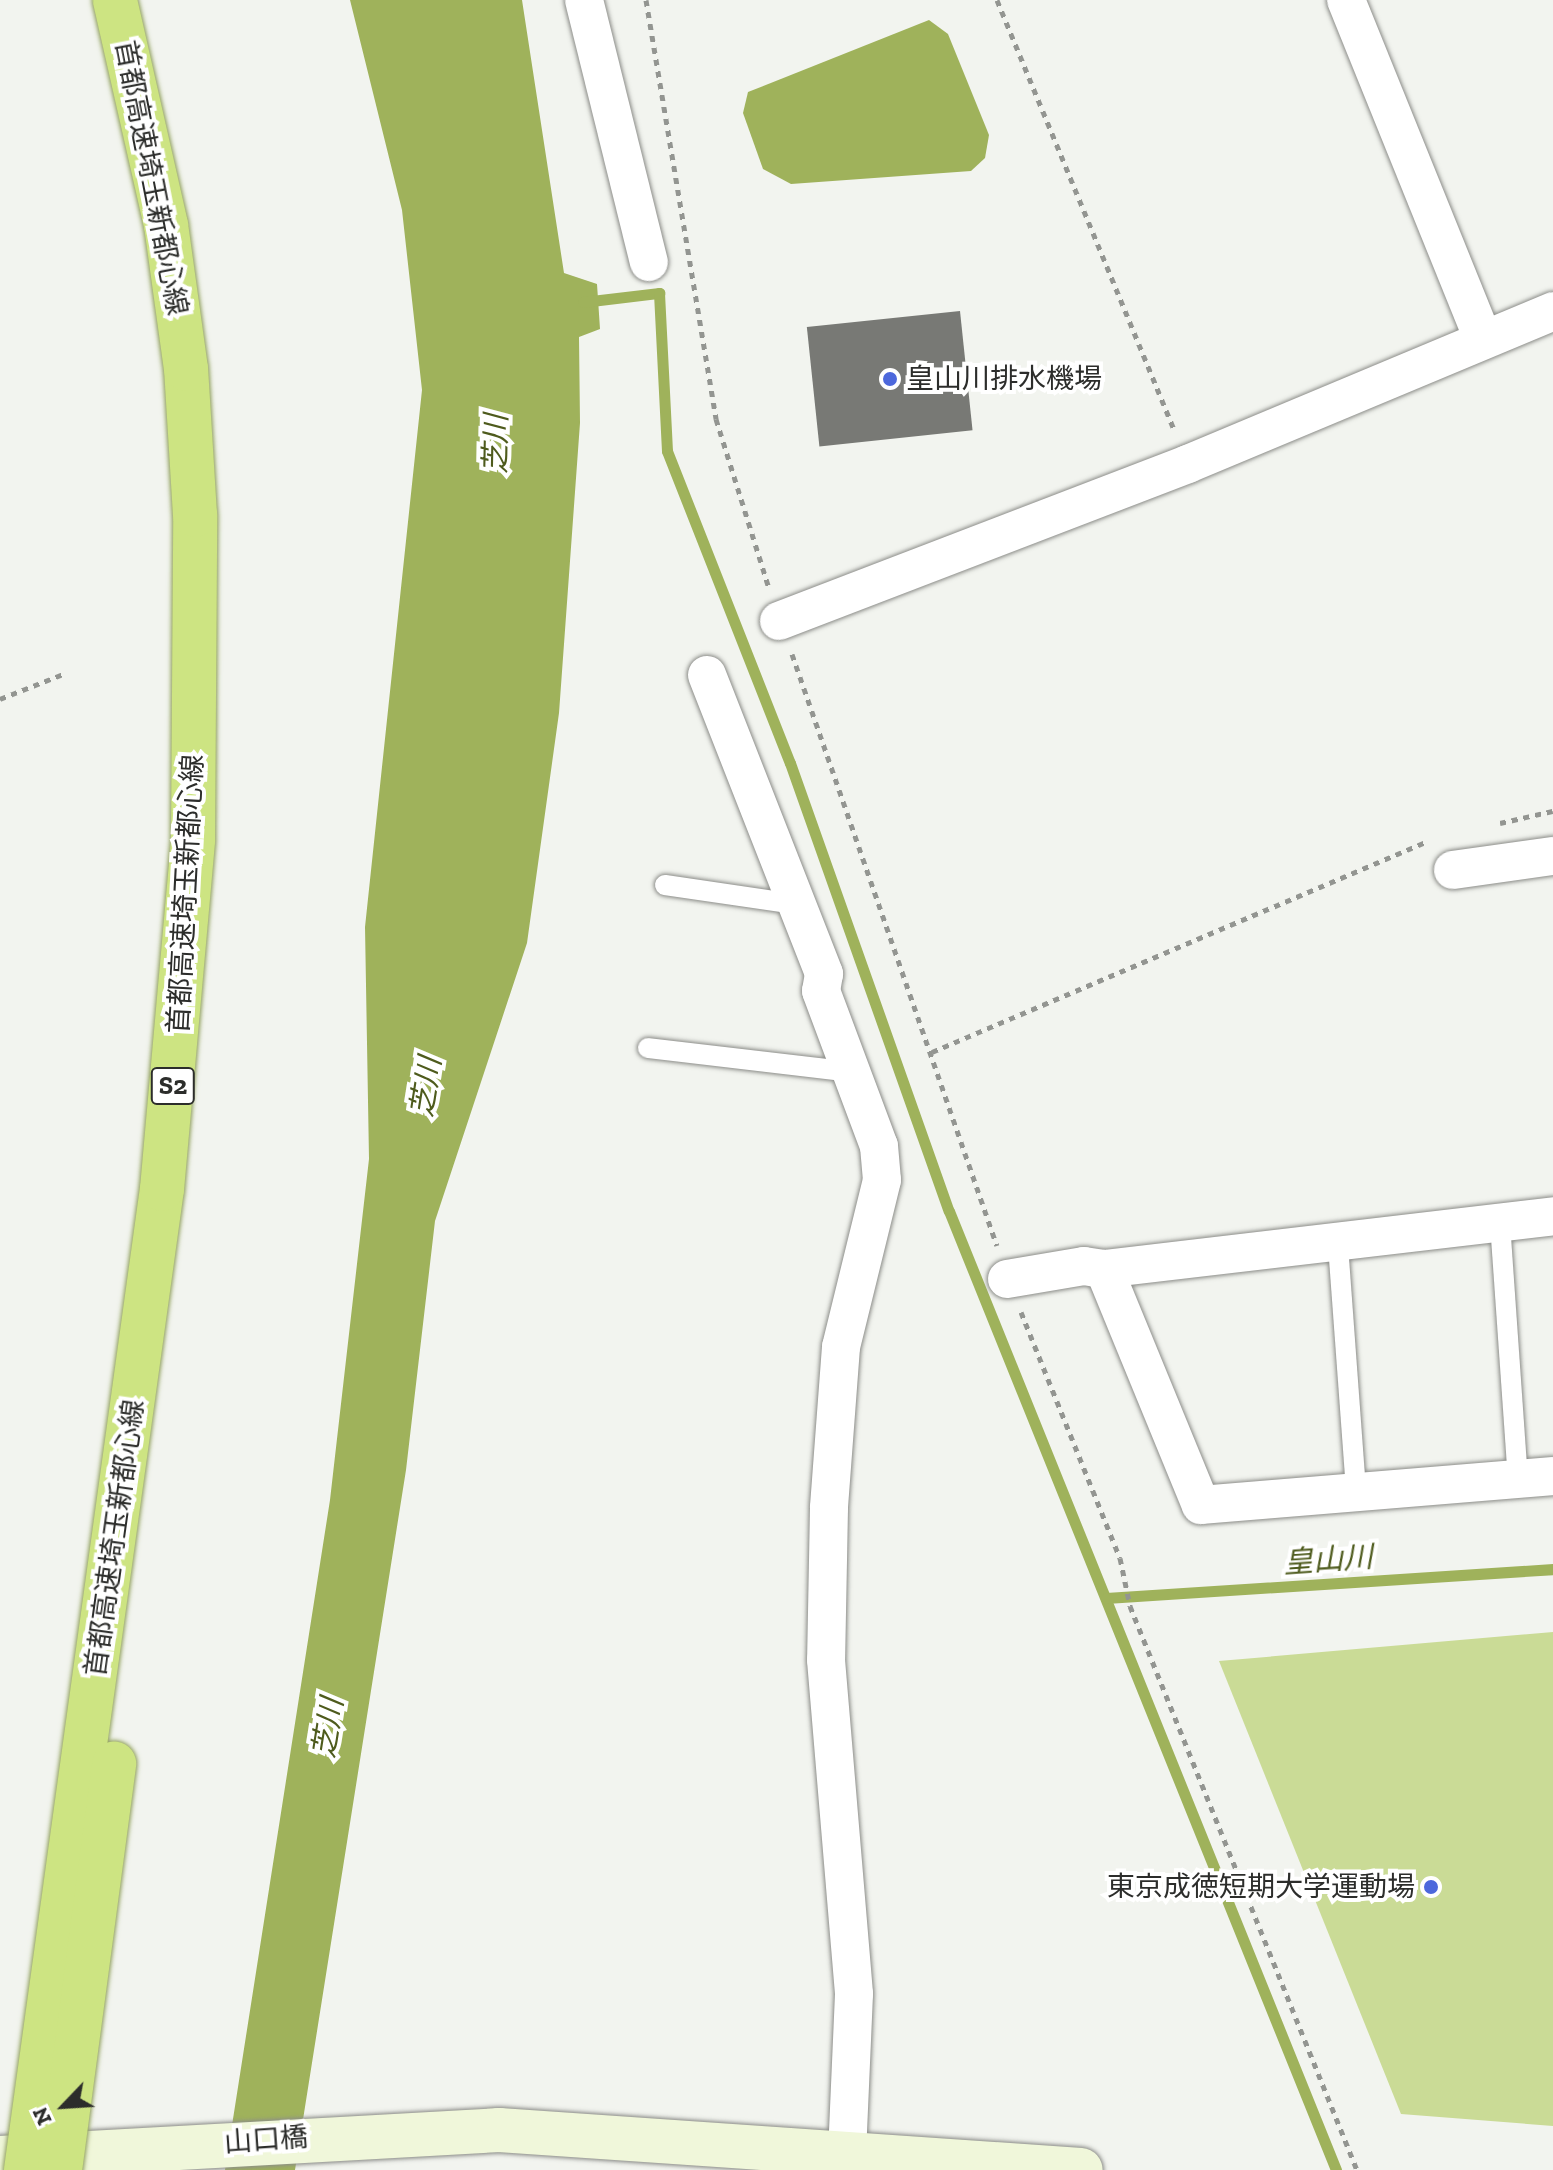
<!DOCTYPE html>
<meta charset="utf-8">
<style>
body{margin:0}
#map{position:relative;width:1553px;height:2170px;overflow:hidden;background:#f2f4ef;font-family:"Zilla Slab","Noto Sans JP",serif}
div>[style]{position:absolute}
.green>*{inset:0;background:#cadb96}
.water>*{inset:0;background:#9fb25b}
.stream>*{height:11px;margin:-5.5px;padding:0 5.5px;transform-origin:5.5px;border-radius:5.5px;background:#9fb25b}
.building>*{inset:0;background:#787975;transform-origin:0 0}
.path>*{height:5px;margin-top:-2.5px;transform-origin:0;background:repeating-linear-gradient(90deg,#939591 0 6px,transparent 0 12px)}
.roads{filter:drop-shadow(0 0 2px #8c8d89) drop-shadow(0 0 2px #8c8d89)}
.lane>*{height:20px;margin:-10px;padding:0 10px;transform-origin:10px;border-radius:10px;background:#fff}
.street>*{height:38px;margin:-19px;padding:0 19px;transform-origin:19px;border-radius:19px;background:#fff}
.secondary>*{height:44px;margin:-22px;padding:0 22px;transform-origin:22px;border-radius:22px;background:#f0f7da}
.bridges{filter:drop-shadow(0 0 2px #95a464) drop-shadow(0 0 2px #95a464)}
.highway-bridge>*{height:44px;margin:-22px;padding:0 22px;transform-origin:22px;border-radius:22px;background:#cde482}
.dots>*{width:22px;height:22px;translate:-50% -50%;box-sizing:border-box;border:4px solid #fff;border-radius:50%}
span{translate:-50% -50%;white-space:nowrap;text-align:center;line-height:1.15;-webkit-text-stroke:8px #fff;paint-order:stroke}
.shield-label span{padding:2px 6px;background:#fff;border:2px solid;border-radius:6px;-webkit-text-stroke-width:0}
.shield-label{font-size:26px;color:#2c2d2b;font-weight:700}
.street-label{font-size:28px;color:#2c2d2b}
.poi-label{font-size:28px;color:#2c2d2b}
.left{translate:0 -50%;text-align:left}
.right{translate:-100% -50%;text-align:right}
.water-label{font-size:30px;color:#4e5b1d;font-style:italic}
.north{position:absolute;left:24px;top:2066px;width:80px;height:80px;-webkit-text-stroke:6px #fff;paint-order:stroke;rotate:245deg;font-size:22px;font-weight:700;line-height:32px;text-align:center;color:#2c2d2b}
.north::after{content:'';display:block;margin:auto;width:28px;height:36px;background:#2c2d2b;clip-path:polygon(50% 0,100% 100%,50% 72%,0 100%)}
</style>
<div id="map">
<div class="green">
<i style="clip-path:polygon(1553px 1632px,1553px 2126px,1401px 2114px,1219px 1661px)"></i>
</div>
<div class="water">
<i style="clip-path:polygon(350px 0,522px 0,564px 273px,597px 284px,600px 329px,579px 337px,580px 423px,559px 713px,527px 943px,435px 1221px,406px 1470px,295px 2170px,225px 2170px,330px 1500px,369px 1159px,365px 927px,422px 390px,402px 210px)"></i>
<i style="clip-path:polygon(929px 20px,948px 34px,989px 135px,985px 158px,971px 171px,791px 184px,763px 169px,743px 113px,748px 92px)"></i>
</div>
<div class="stream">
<i style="left:583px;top:302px;width:77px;rotate:-6.8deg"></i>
<i style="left:659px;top:293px;width:158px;rotate:87.1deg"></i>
<i style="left:667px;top:451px;width:335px;rotate:68.5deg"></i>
<i style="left:790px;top:763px;width:475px;rotate:70.5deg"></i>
<i style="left:949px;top:1211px;width:1034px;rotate:68.02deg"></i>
<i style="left:1106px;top:1598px;width:448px;rotate:-3.7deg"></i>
</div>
<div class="building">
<i style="left:960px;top:311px;width:120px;height:154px;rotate:84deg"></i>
</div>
<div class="path">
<i style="left:646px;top:0;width:425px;rotate:80.5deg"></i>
<i style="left:716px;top:419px;width:177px;rotate:72.6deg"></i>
<i style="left:997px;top:0;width:467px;rotate:67.6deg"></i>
<i style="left:792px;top:654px;width:626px;rotate:70.9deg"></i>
<i style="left:0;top:699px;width:68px;rotate:-21.6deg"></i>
<i style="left:1500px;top:823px;width:54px;rotate:-12.8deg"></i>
<i style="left:932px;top:1052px;width:539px;rotate:-23.05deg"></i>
<i style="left:1021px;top:1312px;width:265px;rotate:68.1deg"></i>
<i style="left:1120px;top:1558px;width:49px;rotate:78.2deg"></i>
<i style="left:1130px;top:1606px;width:608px;rotate:68.08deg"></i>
</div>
<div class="roads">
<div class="lane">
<i style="left:665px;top:885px;width:132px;rotate:8.3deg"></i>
<i style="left:648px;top:1048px;width:204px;rotate:6.7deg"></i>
<i style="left:1500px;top:1223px;width:257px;rotate:86deg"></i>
<i style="left:1338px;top:1245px;width:248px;rotate:85.8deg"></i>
</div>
<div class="street">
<i style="left:584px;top:0;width:270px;rotate:76.1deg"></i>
<i style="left:1346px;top:0;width:366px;rotate:68deg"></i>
<i style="left:779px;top:621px;width:438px;rotate:-21deg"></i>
<i style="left:1188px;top:464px;width:396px;rotate:-22.7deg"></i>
<i style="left:707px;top:675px;width:321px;rotate:68.6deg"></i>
<i style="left:824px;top:974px;width:17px;rotate:100deg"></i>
<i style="left:821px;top:991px;width:165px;rotate:69.5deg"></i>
<i style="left:879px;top:1146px;width:34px;rotate:85deg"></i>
<i style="left:882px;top:1180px;width:172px;rotate:103.8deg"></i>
<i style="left:841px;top:1347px;width:161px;rotate:94.3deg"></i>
<i style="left:829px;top:1508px;width:152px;rotate:91.1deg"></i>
<i style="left:826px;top:1660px;width:335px;rotate:85.2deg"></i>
<i style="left:854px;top:1994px;width:160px;rotate:92.5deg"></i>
<i style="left:1453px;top:870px;width:101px;rotate:-8deg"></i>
<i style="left:1104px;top:1269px;width:452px;rotate:-6.7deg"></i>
<i style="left:1007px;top:1279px;width:78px;rotate:-9.6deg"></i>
<i style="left:1084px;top:1266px;width:20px;rotate:9deg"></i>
<i style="left:1104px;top:1269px;width:255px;rotate:67.7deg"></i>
<i style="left:1201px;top:1505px;width:353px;rotate:-4.7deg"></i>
</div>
<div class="secondary">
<i style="left:0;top:2158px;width:500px;rotate:-3.2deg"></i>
<i style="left:499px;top:2130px;width:583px;rotate:3.93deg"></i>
</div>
</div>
<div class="bridges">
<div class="highway-bridge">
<i style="left:26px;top:2170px;width:990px;rotate:-82.11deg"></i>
<i style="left:162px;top:1189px;width:351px;rotate:-84.9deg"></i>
<i style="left:193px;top:839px;width:324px;rotate:-89.6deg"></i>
<i style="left:195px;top:515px;width:146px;rotate:-93.5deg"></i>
<i style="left:186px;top:369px;width:145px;rotate:-97.9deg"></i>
<i style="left:166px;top:225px;width:231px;rotate:-102.8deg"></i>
<i style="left:60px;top:2170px;width:410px;rotate:-82.4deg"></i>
</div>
</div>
<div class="dots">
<i style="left:890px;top:379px;background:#4d68dc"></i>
<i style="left:1431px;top:1887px;background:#4d68dc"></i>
</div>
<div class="shield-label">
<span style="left:173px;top:1086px">S2</span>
</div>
<div class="street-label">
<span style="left:151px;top:178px;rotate:79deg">首都高速埼玉新都心線</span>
<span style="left:186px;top:894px;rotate:-87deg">首都高速埼玉新都心線</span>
<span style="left:115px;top:1538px;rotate:-82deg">首都高速埼玉新都心線</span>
<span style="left:266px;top:2140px;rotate:-4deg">山口橋</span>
</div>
<div class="poi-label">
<span class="left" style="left:906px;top:379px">皇山川排水機場</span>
<span class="right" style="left:1415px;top:1887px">東京成徳短期大学運動場</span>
</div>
<div class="water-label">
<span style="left:496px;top:444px;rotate:-89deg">芝川</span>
<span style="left:426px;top:1087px;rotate:-81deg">芝川</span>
<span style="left:1328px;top:1560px;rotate:-4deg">皇山川</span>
<span style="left:328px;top:1728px;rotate:-81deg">芝川</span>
</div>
<div class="north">N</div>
</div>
